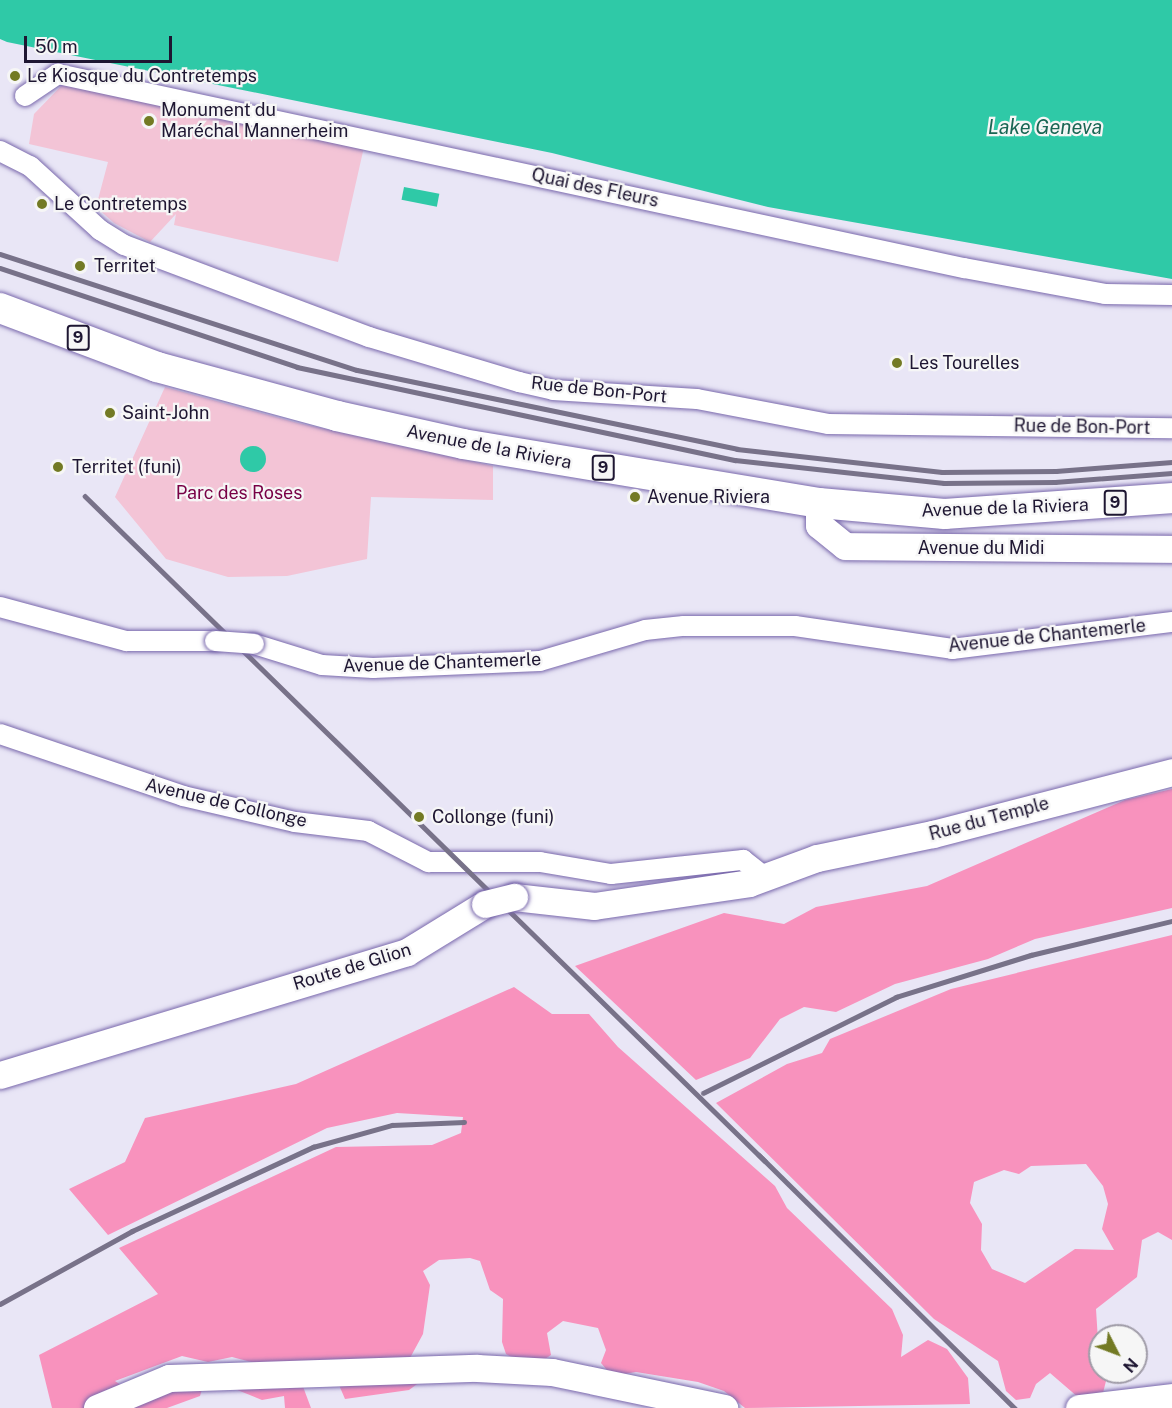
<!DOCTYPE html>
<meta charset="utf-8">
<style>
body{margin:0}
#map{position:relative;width:1172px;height:1408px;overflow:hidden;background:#e9e6f6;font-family:"Public Sans",sans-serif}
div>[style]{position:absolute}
.green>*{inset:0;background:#f3c4d6}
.forest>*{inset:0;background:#f892bd}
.water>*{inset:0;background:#2fc9a7;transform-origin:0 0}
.round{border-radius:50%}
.roads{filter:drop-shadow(0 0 2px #7968ac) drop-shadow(0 0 2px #7968ac)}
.street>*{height:20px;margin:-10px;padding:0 10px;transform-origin:10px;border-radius:10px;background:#fff}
.secondary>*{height:27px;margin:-13.5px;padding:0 13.5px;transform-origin:13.5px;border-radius:13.5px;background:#fff}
.primary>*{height:30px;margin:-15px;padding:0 15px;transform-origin:15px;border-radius:15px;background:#fff}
.rail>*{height:4.5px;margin:-2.25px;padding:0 2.25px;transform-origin:2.25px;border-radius:2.25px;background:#787289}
.bridges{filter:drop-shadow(0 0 2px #7968ac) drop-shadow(0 0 2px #7968ac)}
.street-bridge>*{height:20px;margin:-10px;padding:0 10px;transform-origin:10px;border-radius:10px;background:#fff}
.secondary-bridge>*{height:27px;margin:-13.5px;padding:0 13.5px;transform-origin:13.5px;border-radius:13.5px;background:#fff}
.dots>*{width:16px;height:16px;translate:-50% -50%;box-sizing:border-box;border:3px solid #f6f6f6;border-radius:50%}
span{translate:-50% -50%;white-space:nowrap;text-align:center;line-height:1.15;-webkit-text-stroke:4.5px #f6f6f6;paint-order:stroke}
.shield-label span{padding:2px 4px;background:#f6f6f6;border:2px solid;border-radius:4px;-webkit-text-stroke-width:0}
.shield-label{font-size:16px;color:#1e1632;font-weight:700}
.poi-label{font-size:18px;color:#1e1632}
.left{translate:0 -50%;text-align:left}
.street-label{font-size:18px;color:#1e1632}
.park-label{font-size:18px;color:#780046}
.water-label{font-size:20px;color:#196654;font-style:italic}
.north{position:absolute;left:1088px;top:1324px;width:60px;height:60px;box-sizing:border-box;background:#f6f6f6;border:2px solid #a09ca8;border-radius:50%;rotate:132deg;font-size:16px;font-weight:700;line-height:24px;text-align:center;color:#1e1632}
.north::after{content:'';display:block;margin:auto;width:21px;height:27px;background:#737a24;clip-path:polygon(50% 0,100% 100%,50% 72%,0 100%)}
.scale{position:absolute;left:24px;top:36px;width:148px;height:27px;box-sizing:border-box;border:3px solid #1e1632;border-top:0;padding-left:8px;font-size:18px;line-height:21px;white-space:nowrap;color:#1e1632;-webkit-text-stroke:4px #f6f6f6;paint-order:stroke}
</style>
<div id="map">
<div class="green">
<i style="clip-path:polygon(63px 84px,364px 147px,338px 262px,174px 225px,176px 214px,150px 242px,114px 223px,96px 207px,108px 162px,29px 144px,34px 114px)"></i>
<i style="clip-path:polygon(165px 387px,298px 423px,493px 466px,493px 500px,371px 497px,367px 559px,287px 576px,228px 577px,166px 559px,115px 497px)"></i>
</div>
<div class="forest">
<i style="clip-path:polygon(1172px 789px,1172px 908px,1035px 939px,988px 959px,895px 984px,836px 1012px,804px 1007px,780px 1019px,750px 1058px,696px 1080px,575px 966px,724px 913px,784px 924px,816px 907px,927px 886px,1125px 800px)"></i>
<i style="clip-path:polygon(evenodd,1172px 935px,1172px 1240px,1158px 1232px,1142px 1240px,1137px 1277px,1096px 1309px,1100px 1372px,1107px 1377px,1102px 1397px,1079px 1398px,1050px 1373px,1036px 1384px,1030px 1398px,1016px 1400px,1006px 1391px,998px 1361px,934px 1319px,716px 1103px,787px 1064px,822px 1053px,830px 1039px,951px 989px,1172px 935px,1086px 1164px,1103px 1186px,1108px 1204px,1102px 1229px,1114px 1250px,1075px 1249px,1025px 1283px,992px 1269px,981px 1250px,982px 1224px,970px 1203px,974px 1182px,1004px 1170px,1019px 1174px,1031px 1166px,1086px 1164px)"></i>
<i style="clip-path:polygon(514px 987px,552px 1014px,589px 1014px,618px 1047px,775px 1186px,787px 1208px,892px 1309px,903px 1335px,901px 1357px,928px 1340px,947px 1349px,968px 1378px,970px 1404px,745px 1408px,724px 1391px,698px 1382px,636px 1372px,612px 1376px,601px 1363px,606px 1350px,598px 1328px,563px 1321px,547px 1333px,551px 1355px,542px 1361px,518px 1361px,506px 1354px,502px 1342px,503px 1299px,490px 1290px,480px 1261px,470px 1258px,439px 1260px,423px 1271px,430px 1285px,423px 1334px,410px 1358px,420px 1382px,409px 1390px,345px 1399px,339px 1385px,232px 1357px,208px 1362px,182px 1356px,115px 1381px,133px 1393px,203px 1386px,200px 1396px,167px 1408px,52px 1408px,39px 1355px,158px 1294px,119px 1248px,336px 1147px,432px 1145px,461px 1133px,463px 1117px,397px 1113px,327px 1128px,108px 1235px,69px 1189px,125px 1162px,145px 1118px,296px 1084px)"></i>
<i style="clip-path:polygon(302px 1384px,311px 1408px,285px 1408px,284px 1396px,262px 1400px,230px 1387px)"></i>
</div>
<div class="water">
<i style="clip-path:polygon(0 0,1172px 0,1172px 279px,768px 207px,552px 153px,7px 42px,0 39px)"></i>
<i style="left:404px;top:187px;width:36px;height:13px;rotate:11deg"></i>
<i class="round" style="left:240px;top:446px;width:26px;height:26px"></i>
</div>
<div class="roads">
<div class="street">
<i style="left:25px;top:96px;width:40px;rotate:-34deg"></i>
<i style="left:58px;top:74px;width:927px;rotate:12.09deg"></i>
<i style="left:964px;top:268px;width:143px;rotate:10.4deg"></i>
<i style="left:1105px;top:294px;width:67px;rotate:0.9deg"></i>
<i style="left:0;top:151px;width:34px;rotate:27deg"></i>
<i style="left:30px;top:166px;width:95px;rotate:42.4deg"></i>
<i style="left:100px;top:230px;width:28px;rotate:32deg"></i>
<i style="left:124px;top:245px;width:262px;rotate:20.6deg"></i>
<i style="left:369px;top:337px;width:157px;rotate:16.7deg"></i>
<i style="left:519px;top:382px;width:35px;rotate:13deg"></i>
<i style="left:553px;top:390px;width:144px;rotate:3.6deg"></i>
<i style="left:697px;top:399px;width:133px;rotate:10.8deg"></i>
<i style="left:828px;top:424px;width:344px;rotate:0.7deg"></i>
<i style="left:0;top:607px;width:131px;rotate:15.1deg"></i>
<i style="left:126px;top:641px;width:89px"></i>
<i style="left:254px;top:644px;width:71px;rotate:17.2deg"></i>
<i style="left:322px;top:665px;width:51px;rotate:3.4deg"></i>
<i style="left:373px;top:668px;width:167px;rotate:-2.4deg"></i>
<i style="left:540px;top:661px;width:109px;rotate:-16.4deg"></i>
<i style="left:645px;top:630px;width:39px;rotate:-6deg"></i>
<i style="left:684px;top:626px;width:111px"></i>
<i style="left:795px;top:626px;width:159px;rotate:8.3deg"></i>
<i style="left:952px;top:649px;width:222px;rotate:-7deg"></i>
<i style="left:0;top:734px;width:193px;rotate:18.7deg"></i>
<i style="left:183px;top:796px;width:115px;rotate:13.1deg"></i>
<i style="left:295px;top:822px;width:74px;rotate:7deg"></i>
<i style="left:368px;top:831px;width:68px;rotate:27.3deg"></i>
<i style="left:428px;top:862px;width:112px"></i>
<i style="left:540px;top:862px;width:72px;rotate:9.6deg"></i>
<i style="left:611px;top:874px;width:133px;rotate:-6.1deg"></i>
<i style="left:743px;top:860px;width:29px;rotate:38deg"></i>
</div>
<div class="secondary">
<i style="left:819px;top:503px;width:22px;rotate:90deg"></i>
<i style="left:819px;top:525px;width:33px;rotate:39deg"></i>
<i style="left:845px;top:546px;width:327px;rotate:0.5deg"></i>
<i style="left:514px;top:897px;width:81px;rotate:6.4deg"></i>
<i style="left:594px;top:906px;width:157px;rotate:-8.4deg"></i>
<i style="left:749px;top:883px;width:72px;rotate:-20.2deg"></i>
<i style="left:817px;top:858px;width:118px;rotate:-11.7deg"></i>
<i style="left:933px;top:834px;width:247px;rotate:-14.5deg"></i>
<i style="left:0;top:1075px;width:425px;rotate:-16.8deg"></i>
<i style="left:407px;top:952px;width:92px;rotate:-31.6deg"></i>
<i style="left:97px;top:1408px;width:78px;rotate:-22.6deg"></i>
<i style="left:169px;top:1378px;width:308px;rotate:-1.9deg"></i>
<i style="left:477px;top:1368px;width:75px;rotate:3.1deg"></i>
<i style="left:552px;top:1372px;width:176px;rotate:11.8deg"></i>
<i style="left:1079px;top:1408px;width:94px;rotate:-6.7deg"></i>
</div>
<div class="primary">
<i style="left:0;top:308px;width:168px;rotate:20.6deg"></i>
<i style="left:157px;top:367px;width:187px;rotate:15.2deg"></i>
<i style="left:337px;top:416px;width:129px;rotate:12.5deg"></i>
<i style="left:463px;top:444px;width:361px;rotate:9.4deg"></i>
<i style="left:819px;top:503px;width:126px;rotate:5deg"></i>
<i style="left:945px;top:514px;width:228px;rotate:-4deg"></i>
</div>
</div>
<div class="rail">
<i style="left:0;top:254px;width:375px;rotate:18deg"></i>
<i style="left:357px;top:370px;width:388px;rotate:11.7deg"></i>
<i style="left:737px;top:449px;width:206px;rotate:6.4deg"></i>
<i style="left:942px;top:472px;width:114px;rotate:-0.5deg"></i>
<i style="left:1056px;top:471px;width:116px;rotate:-4.4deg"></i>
<i style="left:0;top:268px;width:313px;rotate:18.4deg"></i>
<i style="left:297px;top:367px;width:448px;rotate:12deg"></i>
<i style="left:735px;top:460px;width:210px;rotate:6.3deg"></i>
<i style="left:944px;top:483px;width:111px;rotate:-0.5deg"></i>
<i style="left:1055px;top:482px;width:117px;rotate:-4.4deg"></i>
<i style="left:85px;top:496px;width:951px;rotate:44.36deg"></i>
<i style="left:703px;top:1093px;width:216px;rotate:-26.4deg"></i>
<i style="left:896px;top:997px;width:141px;rotate:-17.3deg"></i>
<i style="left:1031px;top:955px;width:145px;rotate:-13.6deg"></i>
<i style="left:759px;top:1155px;width:360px;rotate:44.7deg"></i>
<i style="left:0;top:1304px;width:151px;rotate:-28.9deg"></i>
<i style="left:132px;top:1231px;width:200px;rotate:-24.9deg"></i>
<i style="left:313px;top:1147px;width:82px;rotate:-15.6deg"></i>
<i style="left:392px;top:1125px;width:72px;rotate:-2.4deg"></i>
</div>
<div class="bridges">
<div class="street-bridge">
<i style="left:215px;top:641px;width:39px;rotate:4deg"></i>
</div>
<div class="secondary-bridge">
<i style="left:485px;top:904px;width:30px;rotate:-14deg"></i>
</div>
</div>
<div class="dots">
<i style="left:15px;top:76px;background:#737a24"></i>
<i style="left:149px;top:121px;background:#737a24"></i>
<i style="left:42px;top:204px;background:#737a24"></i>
<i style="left:80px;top:266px;background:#737a24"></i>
<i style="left:897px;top:363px;background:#737a24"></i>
<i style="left:110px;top:413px;background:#737a24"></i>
<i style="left:58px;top:467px;background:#737a24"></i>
<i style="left:635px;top:497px;background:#737a24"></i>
<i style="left:419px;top:817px;background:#737a24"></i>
</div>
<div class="shield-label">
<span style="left:78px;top:338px">9</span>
<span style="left:603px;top:468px">9</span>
<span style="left:1115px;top:503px">9</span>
</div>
<div class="poi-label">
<span class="left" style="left:27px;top:76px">Le Kiosque du Contretemps</span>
<span class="left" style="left:161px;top:121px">Monument du<br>Maréchal Mannerheim</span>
<span class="left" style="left:54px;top:204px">Le Contretemps</span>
<span class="left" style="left:94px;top:266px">Territet</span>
<span class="left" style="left:909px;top:363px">Les Tourelles</span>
<span class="left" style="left:122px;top:413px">Saint-John</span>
<span class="left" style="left:72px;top:467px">Territet (funi)</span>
<span class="left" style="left:647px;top:497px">Avenue Riviera</span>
<span class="left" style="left:432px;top:817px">Collonge (funi)</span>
</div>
<div class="street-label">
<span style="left:595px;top:188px;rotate:12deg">Quai des Fleurs</span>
<span style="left:599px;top:390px;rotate:6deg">Rue de Bon-Port</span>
<span style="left:1082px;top:427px;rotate:1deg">Rue de Bon-Port</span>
<span style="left:489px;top:447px;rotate:11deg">Avenue de la Riviera</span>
<span style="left:1005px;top:508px;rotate:-2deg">Avenue de la Riviera</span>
<span style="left:981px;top:548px">Avenue du Midi</span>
<span style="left:1047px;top:636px;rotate:-6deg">Avenue de Chantemerle</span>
<span style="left:442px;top:663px;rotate:-2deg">Avenue de Chantemerle</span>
<span style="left:226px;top:803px;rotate:13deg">Avenue de Collonge</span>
<span style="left:989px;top:819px;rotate:-15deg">Rue du Temple</span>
<span style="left:352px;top:967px;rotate:-17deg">Route de Glion</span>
</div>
<div class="park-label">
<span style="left:239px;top:493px">Parc des Roses</span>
</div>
<div class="water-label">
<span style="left:1045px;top:127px">Lake Geneva</span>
</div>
<div class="north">N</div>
<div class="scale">50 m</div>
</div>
